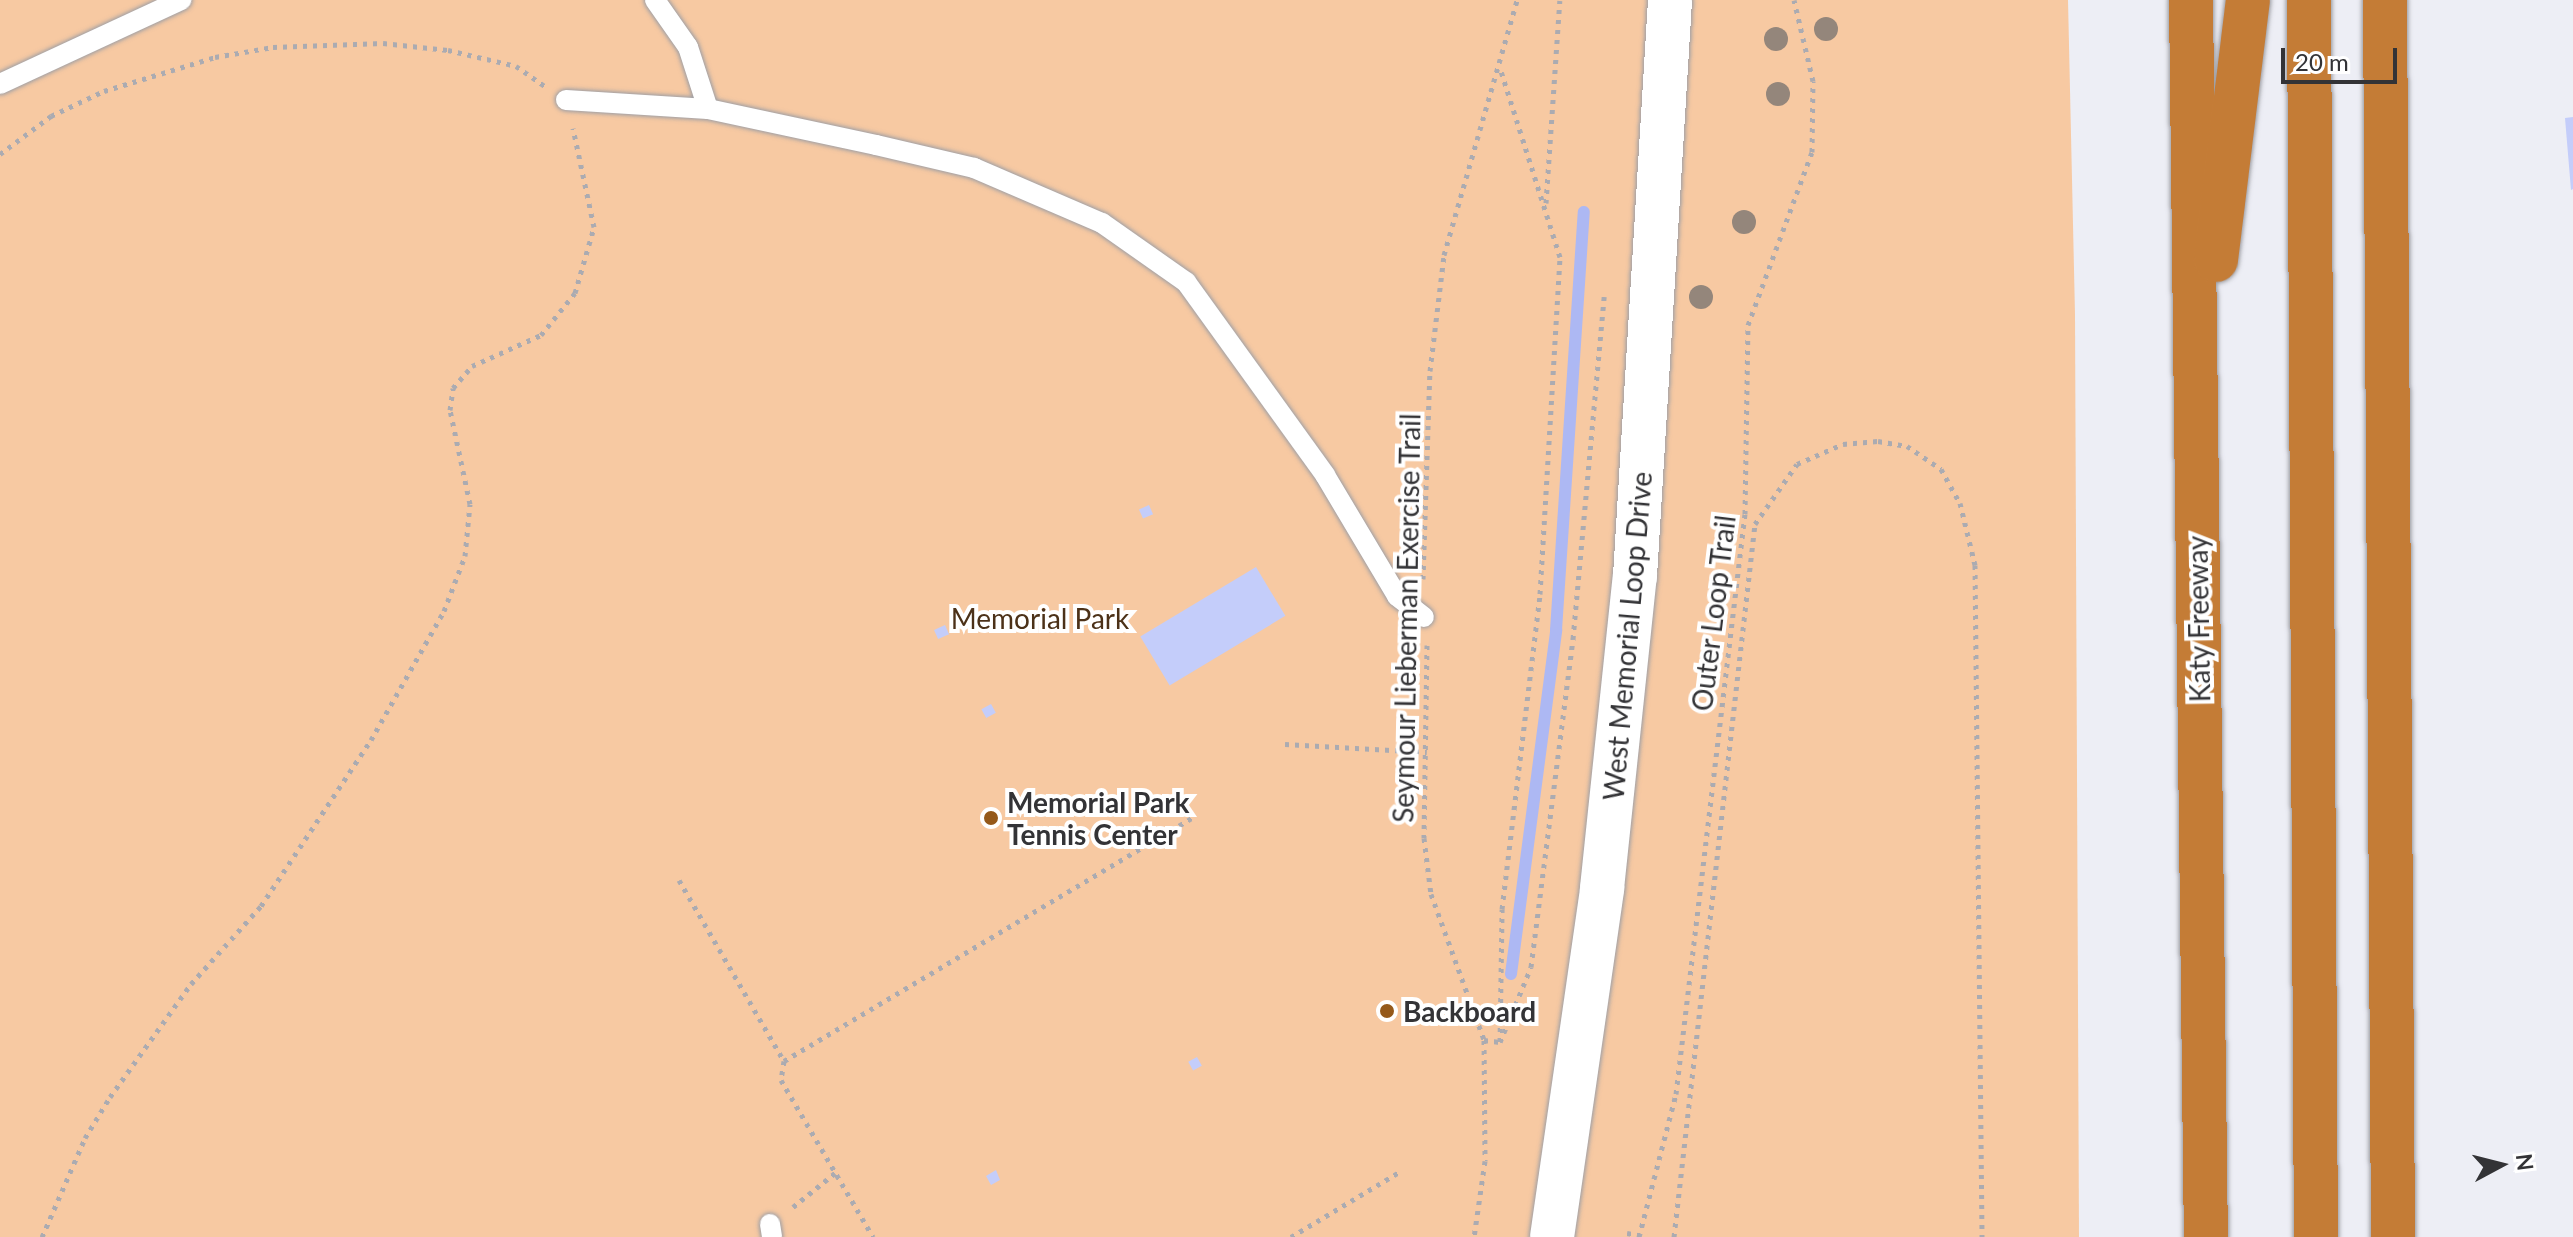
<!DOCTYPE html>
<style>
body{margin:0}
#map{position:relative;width:2573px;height:1237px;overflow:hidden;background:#edeef5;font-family:Lato,sans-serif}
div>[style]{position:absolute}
.green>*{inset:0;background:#f7c9a2}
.stream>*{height:12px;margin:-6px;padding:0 6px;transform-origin:6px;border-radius:6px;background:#adb8f3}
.building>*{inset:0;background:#c4cdfa;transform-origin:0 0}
.path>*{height:5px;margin-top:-2.5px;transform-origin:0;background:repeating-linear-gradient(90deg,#ababb1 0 4px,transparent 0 10px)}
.roads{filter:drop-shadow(0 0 2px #9e9fa5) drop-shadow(0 0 2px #9e9fa5)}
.service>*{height:20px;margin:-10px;padding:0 10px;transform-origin:10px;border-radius:10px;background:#fff}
.tertiary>*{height:44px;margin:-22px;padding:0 22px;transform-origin:22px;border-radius:22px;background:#fff}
.motorway>*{height:44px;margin:-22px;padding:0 22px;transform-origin:22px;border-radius:22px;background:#c47c36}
.trees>*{width:24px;height:24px;margin:-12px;border-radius:50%;background:#94867b}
.dots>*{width:22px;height:22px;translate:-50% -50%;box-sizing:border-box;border:4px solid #fff;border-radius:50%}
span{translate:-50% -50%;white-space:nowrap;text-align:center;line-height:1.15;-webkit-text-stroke:8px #fff;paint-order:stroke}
.street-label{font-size:28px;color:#333336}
.park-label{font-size:28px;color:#4c3118}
.poi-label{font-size:28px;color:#333336;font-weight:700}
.left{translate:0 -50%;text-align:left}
.north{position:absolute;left:2461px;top:1125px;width:80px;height:80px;-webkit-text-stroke:6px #fff;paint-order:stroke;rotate:83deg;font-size:22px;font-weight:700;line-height:32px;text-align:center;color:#333336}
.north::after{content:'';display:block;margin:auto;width:28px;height:36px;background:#333336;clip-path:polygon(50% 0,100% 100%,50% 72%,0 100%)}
.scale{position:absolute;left:2281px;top:48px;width:116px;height:36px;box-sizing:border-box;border:4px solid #333336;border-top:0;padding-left:10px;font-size:24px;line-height:28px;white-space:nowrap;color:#333336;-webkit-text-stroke:6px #fff;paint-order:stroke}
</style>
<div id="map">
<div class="green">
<i style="clip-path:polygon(0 0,2068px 0,2075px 314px,2079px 1237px,0 1237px)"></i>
</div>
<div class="stream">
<i style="left:1511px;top:974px;width:347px;rotate:-82.5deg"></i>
<i style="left:1556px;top:630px;width:419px;rotate:-86.2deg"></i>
</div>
<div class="building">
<i style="clip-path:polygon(2573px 117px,2573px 189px,2571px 190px,2565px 118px)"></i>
<i style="left:1149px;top:505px;width:10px;height:11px;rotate:66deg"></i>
<i style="left:1256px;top:567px;width:57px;height:135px;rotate:59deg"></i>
<i style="left:945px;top:625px;width:10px;height:12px;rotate:66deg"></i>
<i style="left:991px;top:704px;width:10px;height:11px;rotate:61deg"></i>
<i style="left:1197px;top:1057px;width:10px;height:10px;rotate:61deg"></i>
<i style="clip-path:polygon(996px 1170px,1000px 1180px,991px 1185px,986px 1176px)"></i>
</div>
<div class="path">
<i style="left:0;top:154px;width:64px;rotate:-36.7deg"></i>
<i style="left:51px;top:116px;width:59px;rotate:-25.3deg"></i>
<i style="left:104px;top:91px;width:116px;rotate:-17deg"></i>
<i style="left:215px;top:57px;width:59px;rotate:-9.8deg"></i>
<i style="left:273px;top:47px;width:110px;rotate:-2.1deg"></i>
<i style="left:383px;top:43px;width:65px;rotate:6.1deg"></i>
<i style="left:448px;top:50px;width:70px;rotate:13.2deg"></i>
<i style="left:516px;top:66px;width:35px;rotate:35deg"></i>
<i style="left:1546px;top:203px;width:203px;rotate:-86.1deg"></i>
<i style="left:1423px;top:579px;width:208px;rotate:-88.1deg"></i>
<i style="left:1430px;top:371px;width:117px;rotate:-83.1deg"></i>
<i style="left:1444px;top:255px;width:265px;rotate:-74deg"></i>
<i style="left:1427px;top:645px;width:193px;rotate:90.9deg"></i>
<i style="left:1424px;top:838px;width:56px;rotate:82.9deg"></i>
<i style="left:1431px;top:894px;width:155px;rotate:70deg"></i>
<i style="left:1484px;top:1040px;width:121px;rotate:89.5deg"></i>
<i style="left:1485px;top:1161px;width:77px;rotate:98.2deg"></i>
<i style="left:1285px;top:744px;width:142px;rotate:3.2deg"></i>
<i style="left:679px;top:880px;width:209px;rotate:59.9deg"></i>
<i style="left:784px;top:1061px;width:19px;rotate:99deg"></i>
<i style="left:781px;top:1080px;width:182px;rotate:59.6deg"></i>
<i style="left:1484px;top:1040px;width:16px;rotate:7deg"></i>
<i style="left:1500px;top:1042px;width:81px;rotate:-67.5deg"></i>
<i style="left:1531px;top:967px;width:331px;rotate:-82.7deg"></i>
<i style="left:1573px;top:639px;width:344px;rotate:-84.8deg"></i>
<i style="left:1500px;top:1042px;width:133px;rotate:-89.1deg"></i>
<i style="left:1502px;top:909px;width:317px;rotate:-83.1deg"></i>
<i style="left:1540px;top:594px;width:338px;rotate:-86.6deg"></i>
<i style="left:1560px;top:257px;width:198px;rotate:-107.6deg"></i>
<i style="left:784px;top:1061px;width:475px;rotate:-30.8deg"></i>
<i style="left:793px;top:1207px;width:54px;rotate:-39deg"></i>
<i style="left:1627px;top:1233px;width:20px;rotate:11deg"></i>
<i style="left:42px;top:1237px;width:108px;rotate:-66.5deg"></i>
<i style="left:85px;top:1138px;width:48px;rotate:-58.6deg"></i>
<i style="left:110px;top:1097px;width:139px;rotate:-54.4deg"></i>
<i style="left:191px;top:984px;width:105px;rotate:-48.1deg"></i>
<i style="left:261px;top:906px;width:199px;rotate:-56.5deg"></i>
<i style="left:371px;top:740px;width:148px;rotate:-60.5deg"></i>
<i style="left:444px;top:611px;width:59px;rotate:-69.1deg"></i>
<i style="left:465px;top:556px;width:52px;rotate:-84.5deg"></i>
<i style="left:470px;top:504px;width:96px;rotate:-102deg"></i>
<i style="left:450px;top:410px;width:22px;rotate:-82deg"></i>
<i style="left:453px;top:388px;width:29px;rotate:-49deg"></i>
<i style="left:472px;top:366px;width:76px;rotate:-24.2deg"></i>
<i style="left:541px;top:335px;width:54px;rotate:-51deg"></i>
<i style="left:575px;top:293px;width:69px;rotate:-73.9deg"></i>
<i style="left:594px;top:227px;width:101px;rotate:-102deg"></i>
<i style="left:1291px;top:1237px;width:128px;rotate:-31deg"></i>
<i style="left:1639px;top:1237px;width:148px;rotate:-75.5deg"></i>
<i style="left:1676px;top:1094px;width:584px;rotate:-83.22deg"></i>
<i style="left:1745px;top:514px;width:189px;rotate:-89.1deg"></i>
<i style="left:1748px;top:325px;width:184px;rotate:-69.7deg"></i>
<i style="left:1812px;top:152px;width:71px;rotate:-89.2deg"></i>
<i style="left:1813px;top:81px;width:83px;rotate:-103.2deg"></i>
<i style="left:1674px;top:1237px;width:718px;rotate:-83.52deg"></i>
<i style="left:1755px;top:524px;width:73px;rotate:-55deg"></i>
<i style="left:1797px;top:464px;width:50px;rotate:-23.5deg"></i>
<i style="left:1843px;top:444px;width:35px;rotate:-5deg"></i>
<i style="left:1878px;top:441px;width:29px;rotate:10deg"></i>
<i style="left:1907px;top:446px;width:41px;rotate:34.1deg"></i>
<i style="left:1941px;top:469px;width:39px;rotate:61deg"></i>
<i style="left:1960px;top:503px;width:64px;rotate:76.4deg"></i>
<i style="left:1975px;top:565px;width:672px;rotate:89.4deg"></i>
</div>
<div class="roads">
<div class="service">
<i style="left:655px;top:0;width:57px;rotate:54.9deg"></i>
<i style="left:688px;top:47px;width:65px;rotate:72.1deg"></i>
<i style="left:0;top:84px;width:200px;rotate:-24.9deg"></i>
<i style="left:566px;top:100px;width:142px;rotate:3.6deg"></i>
<i style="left:708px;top:109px;width:172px;rotate:12.1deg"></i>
<i style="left:876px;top:145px;width:101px;rotate:13.2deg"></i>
<i style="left:974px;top:168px;width:139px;rotate:23.3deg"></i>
<i style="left:1102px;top:223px;width:103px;rotate:35.1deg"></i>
<i style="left:1186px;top:282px;width:238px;rotate:54.2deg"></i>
<i style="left:1325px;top:475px;width:141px;rotate:59.2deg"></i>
<i style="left:1397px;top:596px;width:34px;rotate:38deg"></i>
<i style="left:770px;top:1224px;width:13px;rotate:81deg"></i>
</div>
<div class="tertiary">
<i style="left:1552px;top:1237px;width:353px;rotate:-81.8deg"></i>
<i style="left:1602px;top:888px;width:314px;rotate:-84deg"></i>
<i style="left:1635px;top:576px;width:577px;rotate:-86.52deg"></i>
</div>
<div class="motorway">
<i style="left:2191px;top:0;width:1237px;rotate:89.31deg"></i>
<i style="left:2309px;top:0;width:1237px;rotate:89.68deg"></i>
<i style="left:2385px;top:0;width:1237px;rotate:89.63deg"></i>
<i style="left:2216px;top:260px;width:262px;rotate:-83deg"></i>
</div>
</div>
<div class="trees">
<i style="left:1826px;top:29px"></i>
<i style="left:1776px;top:39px"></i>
<i style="left:1778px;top:94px"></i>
<i style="left:1744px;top:222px"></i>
<i style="left:1701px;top:297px"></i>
</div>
<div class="dots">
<i style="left:991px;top:818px;background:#95591a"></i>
<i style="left:1387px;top:1011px;background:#95591a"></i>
</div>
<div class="street-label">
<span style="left:1713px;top:613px;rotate:-83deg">Outer Loop Trail</span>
<span style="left:1406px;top:618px;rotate:-89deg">Seymour Lieberman Exercise Trail</span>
<span style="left:2198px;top:619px;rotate:-91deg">Katy Freeway</span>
<span style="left:1627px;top:636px;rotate:-85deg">West Memorial Loop Drive</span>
</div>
<div class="park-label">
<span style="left:1040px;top:618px">Memorial Park</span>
</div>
<div class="poi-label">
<span class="left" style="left:1007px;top:818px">Memorial Park<br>Tennis Center</span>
<span class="left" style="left:1403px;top:1011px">Backboard</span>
</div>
<div class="north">N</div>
<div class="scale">20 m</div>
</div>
